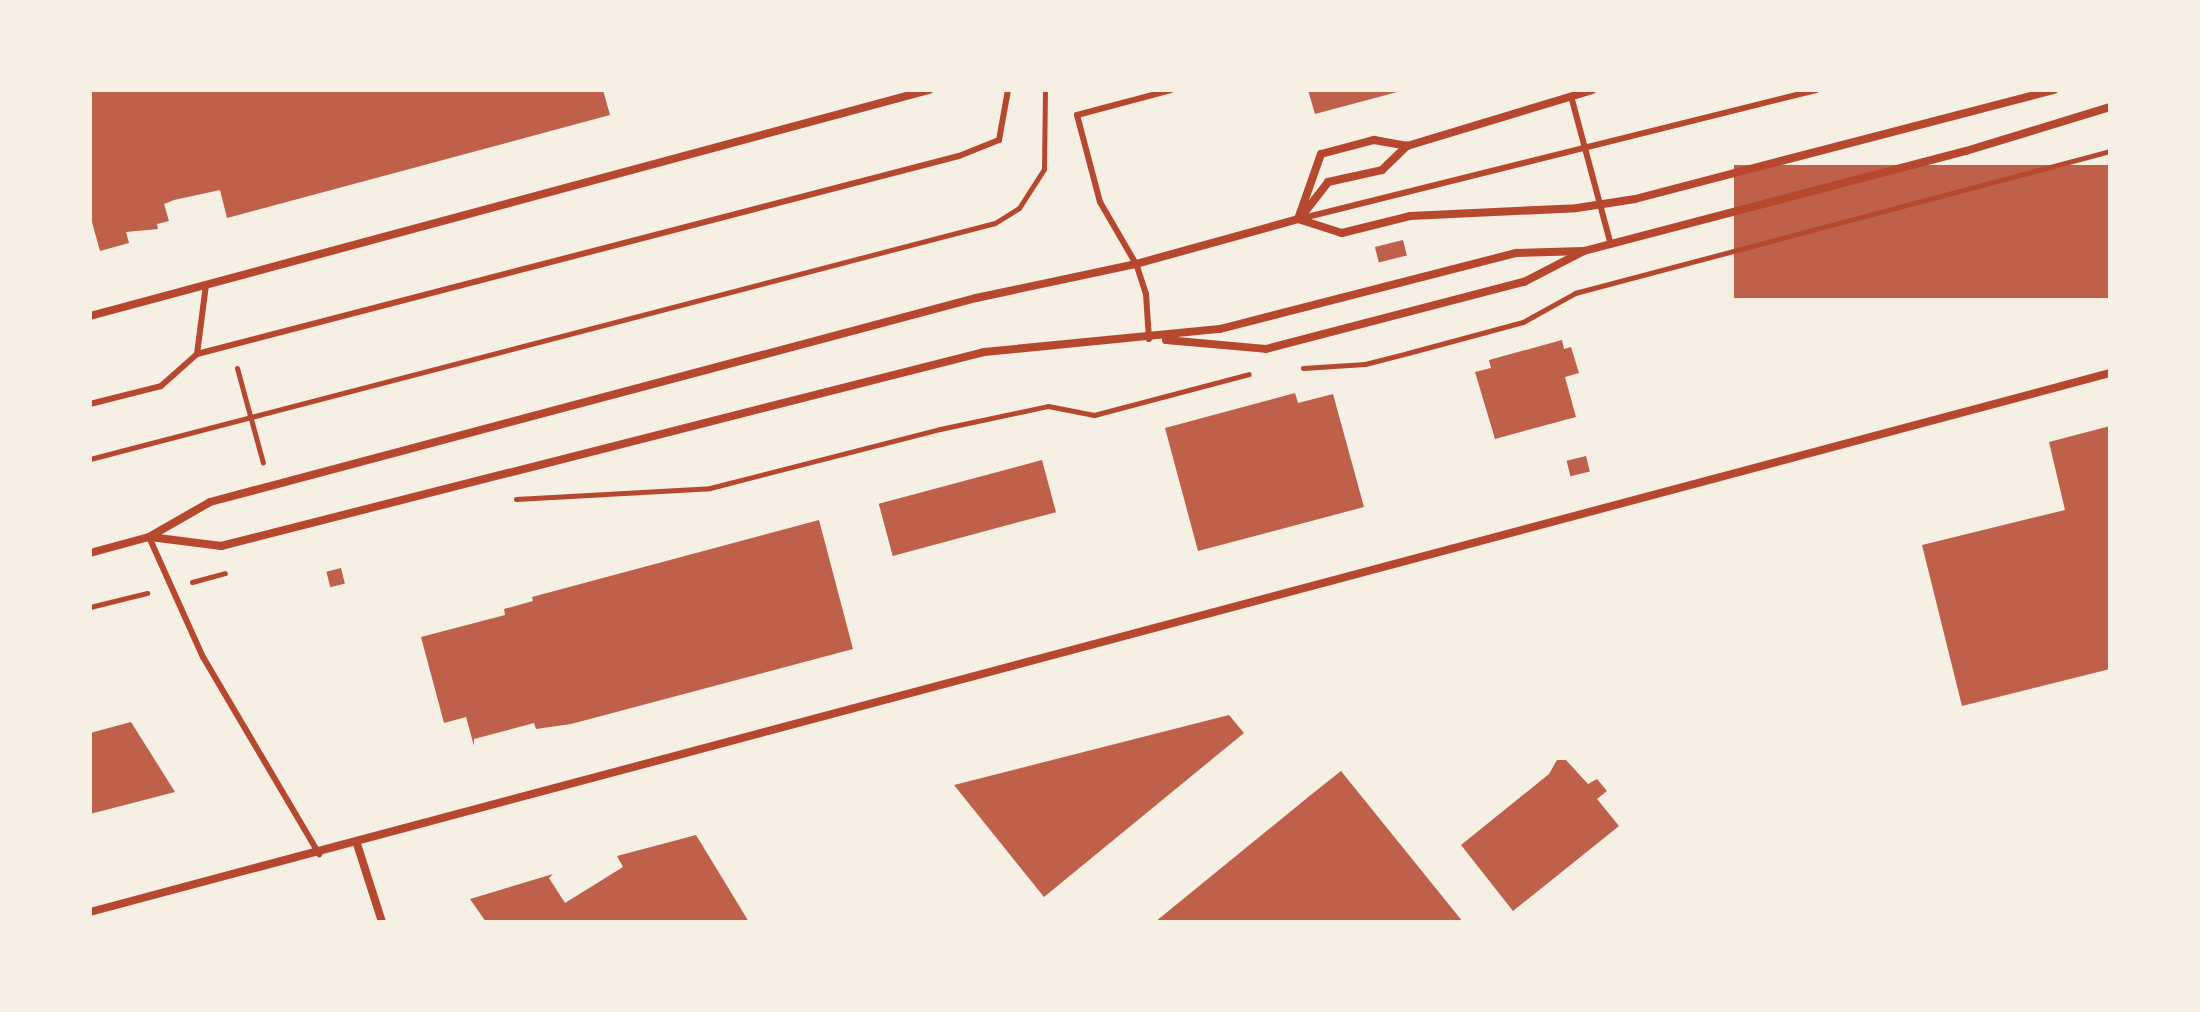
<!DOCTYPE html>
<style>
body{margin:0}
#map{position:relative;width:2200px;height:1012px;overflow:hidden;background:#f6efe4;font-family:Barlow,sans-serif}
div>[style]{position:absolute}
.building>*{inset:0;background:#bf614a;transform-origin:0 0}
.path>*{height:5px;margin:-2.5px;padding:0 2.5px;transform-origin:2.5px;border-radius:2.5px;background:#b5482f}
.service>*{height:6px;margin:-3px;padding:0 3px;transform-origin:3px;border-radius:3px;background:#b5482f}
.minor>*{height:8px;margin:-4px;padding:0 4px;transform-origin:4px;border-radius:4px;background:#b5482f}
span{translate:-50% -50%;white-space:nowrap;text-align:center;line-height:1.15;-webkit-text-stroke:6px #f6efe4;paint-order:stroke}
.frame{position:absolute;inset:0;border:92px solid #f6efe4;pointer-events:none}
</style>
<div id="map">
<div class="building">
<i style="clip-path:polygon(90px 90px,603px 90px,610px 115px,227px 218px,220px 190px,174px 200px,164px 204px,169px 221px,157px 224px,158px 229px,126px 232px,129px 243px,100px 251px,90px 215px)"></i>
<i style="clip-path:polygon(1308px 90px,1401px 90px,1401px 91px,1315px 114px)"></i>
<i style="left:2110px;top:165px;width:133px;height:376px;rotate:90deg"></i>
<i style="left:1403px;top:240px;width:16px;height:29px;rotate:76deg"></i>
<i style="clip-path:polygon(1562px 340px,1564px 349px,1571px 347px,1579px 373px,1565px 377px,1576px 417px,1495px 439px,1475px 372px,1491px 368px,1489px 360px)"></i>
<i style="clip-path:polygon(1295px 393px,1298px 403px,1333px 394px,1364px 507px,1198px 551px,1165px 428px)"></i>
<i style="clip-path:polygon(2110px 426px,2110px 669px,1962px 706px,1922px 545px,2065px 510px,2049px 442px)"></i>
<i style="left:1586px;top:456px;width:16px;height:20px;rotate:76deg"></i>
<i style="left:1042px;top:460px;width:54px;height:169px;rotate:75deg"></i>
<i style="clip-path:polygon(819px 520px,853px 649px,571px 724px,536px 729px,534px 723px,474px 739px,474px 746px,466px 717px,444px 723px,421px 637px,505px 615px,504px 609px,533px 601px,532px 597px)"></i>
<i style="left:341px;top:568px;width:16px;height:15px;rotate:76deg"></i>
<i style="clip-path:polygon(1229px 715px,1244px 733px,1044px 897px,954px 785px)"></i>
<i style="clip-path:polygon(131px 722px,175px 792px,90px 814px,90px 733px)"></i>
<i style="clip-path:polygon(1557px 760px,1566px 760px,1588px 784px,1597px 779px,1607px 791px,1597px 799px,1619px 826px,1513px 911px,1461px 845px,1549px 774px)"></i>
<i style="clip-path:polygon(1341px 771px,1463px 922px,1155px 922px,1312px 794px)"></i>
<i style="clip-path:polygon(696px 835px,749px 922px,486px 922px,470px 899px,553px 874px,549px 878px,565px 903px,623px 867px,617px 856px)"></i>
</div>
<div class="path">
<i style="left:237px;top:368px;width:98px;rotate:74.7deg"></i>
<i style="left:1303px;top:368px;width:62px;rotate:-3.7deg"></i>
<i style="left:1365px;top:364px;width:44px;rotate:-14.3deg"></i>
<i style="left:1408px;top:353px;width:119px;rotate:-15.1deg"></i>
<i style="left:1523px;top:322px;width:60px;rotate:-29.1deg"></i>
<i style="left:1575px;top:293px;width:554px;rotate:-14.86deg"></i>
<i style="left:90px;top:459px;width:935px;rotate:-14.62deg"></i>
<i style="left:995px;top:223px;width:28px;rotate:-32deg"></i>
<i style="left:1019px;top:208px;width:46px;rotate:-57.3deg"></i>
<i style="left:1044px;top:169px;width:79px;rotate:-89.3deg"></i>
<i style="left:516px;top:499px;width:194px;rotate:-3.2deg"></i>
<i style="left:710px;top:488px;width:237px;rotate:-14.4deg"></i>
<i style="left:940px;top:429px;width:110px;rotate:-12deg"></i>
<i style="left:1048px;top:406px;width:47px;rotate:11.1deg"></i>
<i style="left:1094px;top:415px;width:160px;rotate:-14.8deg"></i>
<i style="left:192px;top:582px;width:34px;rotate:-15deg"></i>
<i style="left:90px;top:607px;width:59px;rotate:-13.8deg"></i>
</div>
<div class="service">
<i style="left:1571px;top:96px;width:154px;rotate:75deg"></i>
<i style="left:1299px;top:219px;width:533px;rotate:-14.01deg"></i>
<i style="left:1149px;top:339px;width:45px;rotate:-93.8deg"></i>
<i style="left:1146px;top:294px;width:32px;rotate:-108deg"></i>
<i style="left:1136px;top:264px;width:72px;rotate:-120.1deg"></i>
<i style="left:1100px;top:202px;width:90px;rotate:-104.8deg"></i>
<i style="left:1077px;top:115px;width:97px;rotate:-14.9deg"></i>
<i style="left:197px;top:354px;width:787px;rotate:-14.57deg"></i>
<i style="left:959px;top:156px;width:43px;rotate:-21.8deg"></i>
<i style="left:999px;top:140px;width:51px;rotate:-79.8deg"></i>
<i style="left:90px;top:404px;width:73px;rotate:-14.2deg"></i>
<i style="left:161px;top:386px;width:48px;rotate:-41.6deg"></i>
<i style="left:197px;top:354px;width:70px;rotate:-82.6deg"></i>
<i style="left:149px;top:537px;width:132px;rotate:65.8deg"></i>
<i style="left:203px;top:657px;width:229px;rotate:59.5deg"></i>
</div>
<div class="minor">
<i style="left:1304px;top:213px;width:39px;rotate:-52deg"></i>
<i style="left:1328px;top:182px;width:55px;rotate:-12.5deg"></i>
<i style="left:1382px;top:170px;width:35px;rotate:-44deg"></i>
<i style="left:1298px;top:219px;width:69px;rotate:-70.5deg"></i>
<i style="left:1321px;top:154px;width:55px;rotate:-14.8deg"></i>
<i style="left:1374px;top:140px;width:34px;rotate:10deg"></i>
<i style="left:1407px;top:146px;width:193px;rotate:-16.8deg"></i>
<i style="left:90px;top:316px;width:869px;rotate:-15.08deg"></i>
<i style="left:1166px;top:340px;width:100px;rotate:5.1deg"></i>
<i style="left:1266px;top:349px;width:267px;rotate:-14.6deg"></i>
<i style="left:1524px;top:282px;width:68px;rotate:-27.3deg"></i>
<i style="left:1584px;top:251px;width:395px;rotate:-14.7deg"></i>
<i style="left:1966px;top:151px;width:151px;rotate:-17deg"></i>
<i style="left:150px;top:537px;width:72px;rotate:7.2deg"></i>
<i style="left:221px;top:546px;width:787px;rotate:-14.27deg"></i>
<i style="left:984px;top:352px;width:237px;rotate:-5.6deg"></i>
<i style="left:1220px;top:329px;width:306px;rotate:-14.4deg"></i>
<i style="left:1516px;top:253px;width:68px;rotate:-1.7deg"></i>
<i style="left:90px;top:553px;width:61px;rotate:-15.2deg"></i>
<i style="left:149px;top:537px;width:70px;rotate:-29.8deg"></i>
<i style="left:210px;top:502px;width:793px;rotate:-14.91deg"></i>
<i style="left:976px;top:298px;width:164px;rotate:-12deg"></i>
<i style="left:1136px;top:264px;width:168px;rotate:-15.5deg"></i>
<i style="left:1298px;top:219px;width:46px;rotate:17.7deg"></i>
<i style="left:1342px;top:233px;width:70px;rotate:-14deg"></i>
<i style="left:1410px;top:216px;width:167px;rotate:-2.7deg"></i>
<i style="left:1577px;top:208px;width:59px;rotate:-8.8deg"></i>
<i style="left:1635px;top:199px;width:433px;rotate:-14.6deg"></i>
<i style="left:357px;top:844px;width:82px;rotate:72.2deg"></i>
<i style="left:90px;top:912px;width:2091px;rotate:-14.94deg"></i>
</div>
<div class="frame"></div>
</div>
